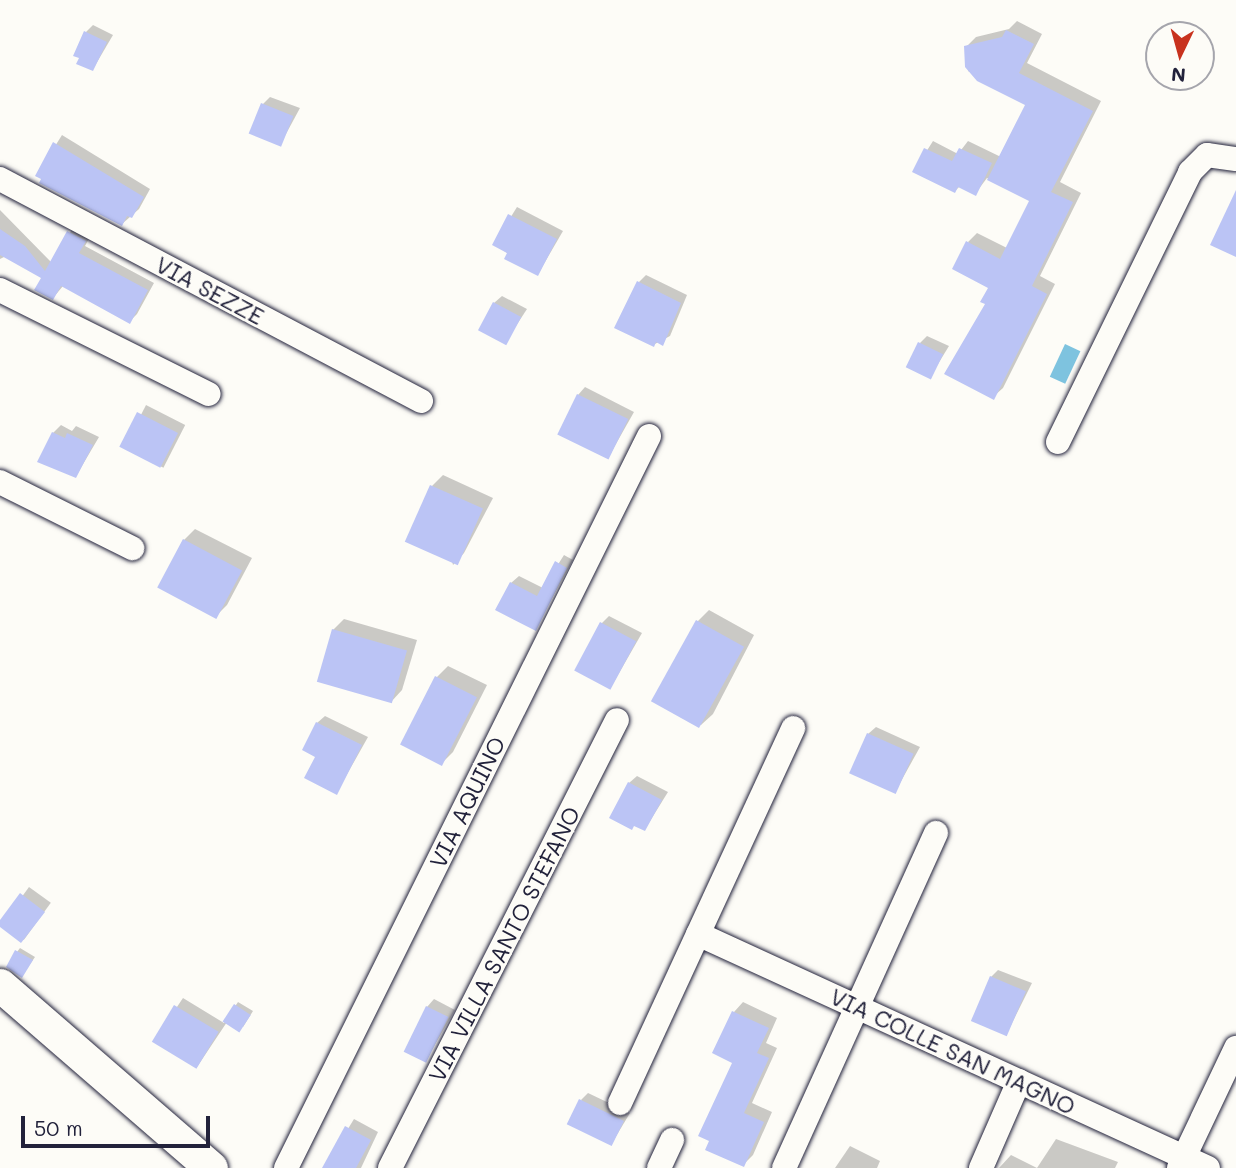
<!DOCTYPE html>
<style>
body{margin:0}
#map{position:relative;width:1236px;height:1168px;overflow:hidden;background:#fdfcf7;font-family:Mali,sans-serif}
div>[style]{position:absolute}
.water>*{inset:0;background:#7ec3df;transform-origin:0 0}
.shadow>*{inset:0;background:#0003;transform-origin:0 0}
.building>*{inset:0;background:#bbc4f5;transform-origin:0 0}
.roads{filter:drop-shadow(0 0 2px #22223b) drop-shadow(0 0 2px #22223b)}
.street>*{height:24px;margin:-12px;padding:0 12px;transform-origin:12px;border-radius:12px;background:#fdfcf7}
.secondary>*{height:33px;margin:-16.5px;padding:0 16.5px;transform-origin:16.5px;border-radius:16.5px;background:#fdfcf7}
span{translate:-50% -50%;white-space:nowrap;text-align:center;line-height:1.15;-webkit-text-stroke:5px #fdfcf7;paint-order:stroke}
.street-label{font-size:23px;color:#22223b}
.north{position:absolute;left:1145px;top:21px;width:70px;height:70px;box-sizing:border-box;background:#fdfcf7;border:2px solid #a5a5ac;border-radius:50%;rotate:185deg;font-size:19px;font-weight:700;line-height:28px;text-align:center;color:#22223b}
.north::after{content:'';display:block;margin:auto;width:24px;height:32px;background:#c8321e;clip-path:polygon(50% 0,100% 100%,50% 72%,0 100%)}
.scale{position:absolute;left:21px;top:1116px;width:189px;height:32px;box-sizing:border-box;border:4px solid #22223b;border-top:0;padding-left:9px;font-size:21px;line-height:24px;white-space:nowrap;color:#22223b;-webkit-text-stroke:5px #fdfcf7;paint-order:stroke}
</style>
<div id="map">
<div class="water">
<i style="left:1065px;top:344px;width:17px;height:36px;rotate:25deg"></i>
</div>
<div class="shadow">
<i style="clip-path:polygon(1017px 21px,1042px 34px,1027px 63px,1101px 101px,1060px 182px,1081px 193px,1040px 276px,1055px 284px,1003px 388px,993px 397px,990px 287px,968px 242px,977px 233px,1007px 248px,1031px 200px,987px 178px,975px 194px,960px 186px,955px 191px,914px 171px,933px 141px,958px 154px,968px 141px,1001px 157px,1027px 105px,968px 71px,966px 47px,976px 37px,1009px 29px)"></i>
<i style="clip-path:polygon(93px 25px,113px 35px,93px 69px,86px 32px)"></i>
<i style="clip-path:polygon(270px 97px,300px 108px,280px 145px,263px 104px)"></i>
<i style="clip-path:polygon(62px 135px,150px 189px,139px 209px,122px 224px,37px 175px)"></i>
<i style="clip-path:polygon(517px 207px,563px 231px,538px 274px,494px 244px)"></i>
<i style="clip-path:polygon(0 210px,51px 262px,75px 225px,92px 233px,85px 246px,154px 283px,137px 314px,130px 321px,63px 286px,53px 298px,43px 277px,6px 256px,0 259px)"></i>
<i style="clip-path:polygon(646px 275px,687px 295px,670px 336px,653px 345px,639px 282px)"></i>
<i style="clip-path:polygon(502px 296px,527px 309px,505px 343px,494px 303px)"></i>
<i style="clip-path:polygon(927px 336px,949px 346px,930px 377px,920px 343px)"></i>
<i style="clip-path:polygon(585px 387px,634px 412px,608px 458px,578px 395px)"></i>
<i style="left:146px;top:405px;width:44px;height:48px;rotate:27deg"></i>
<i style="clip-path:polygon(61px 425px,72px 431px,76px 426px,99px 437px,76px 476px,53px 433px)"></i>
<i style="clip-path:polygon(443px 475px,493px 498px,464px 553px,453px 565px,432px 486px)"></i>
<i style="clip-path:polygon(195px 529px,252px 558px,227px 605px,216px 616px,184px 540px)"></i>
<i style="clip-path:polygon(564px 555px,573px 560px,535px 629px,511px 583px,519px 576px,543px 588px)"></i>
<i style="clip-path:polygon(709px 610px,754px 635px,713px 714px,701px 725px,656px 703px,698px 621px)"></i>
<i style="clip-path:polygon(609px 616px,642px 633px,611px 687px,601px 624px)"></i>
<i style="clip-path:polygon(344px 619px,417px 640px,402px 690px,391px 702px,333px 630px)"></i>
<i style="clip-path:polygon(448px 666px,487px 685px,453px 752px,442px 763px,437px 677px)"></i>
<i style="clip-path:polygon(325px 716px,368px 737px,337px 792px,317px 756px,317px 723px)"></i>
<i style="clip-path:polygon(876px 727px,920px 747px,895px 792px,868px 734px)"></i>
<i style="clip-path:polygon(637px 776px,668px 792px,645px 829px,635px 824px,629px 783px)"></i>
<i style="left:29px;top:887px;width:27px;height:46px;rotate:36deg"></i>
<i style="clip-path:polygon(20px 948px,35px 957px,22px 976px,17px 952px)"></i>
<i style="clip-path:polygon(998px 970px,1032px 983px,1008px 1031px,991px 977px)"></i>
<i style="clip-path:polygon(183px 998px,224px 1023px,238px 1002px,253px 1011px,243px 1027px,227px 1022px,197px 1067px,154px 1041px)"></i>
<i style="clip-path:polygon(434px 999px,455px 1010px,426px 1060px,427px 1007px)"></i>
<i style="clip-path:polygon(743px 1002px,777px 1018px,766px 1043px,777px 1048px,752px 1103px,772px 1112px,753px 1155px,743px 1165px,711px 1140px,734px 1062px,714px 1053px,734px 1012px)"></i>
<i style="clip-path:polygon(588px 1093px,630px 1113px,612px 1143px,581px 1100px)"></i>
<i style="clip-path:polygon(354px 1119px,378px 1132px,361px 1168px,324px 1168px)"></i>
<i style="clip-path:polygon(1056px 1139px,1118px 1162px,1115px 1168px,1037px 1168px)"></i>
<i style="clip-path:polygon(850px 1146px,880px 1161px,877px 1168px,835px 1168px)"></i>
<i style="clip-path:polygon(1011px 1155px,1037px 1168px,999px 1168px)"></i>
</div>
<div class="building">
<i style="clip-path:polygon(1006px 30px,1034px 44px,1019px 73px,1093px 111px,1051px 192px,1073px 202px,1032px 286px,1047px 294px,994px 400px,944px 374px,985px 304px,980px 302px,988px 288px,952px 269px,966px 241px,1000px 259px,1029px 201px,987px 180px,1025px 105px,977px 81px,965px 67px,964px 46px,1002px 37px)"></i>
<i style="clip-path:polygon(84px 31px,107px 42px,93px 71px,76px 64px,79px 58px,73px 56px)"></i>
<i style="left:261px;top:103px;width:35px;height:33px;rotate:22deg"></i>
<i style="clip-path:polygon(53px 142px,144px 197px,132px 218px,127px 216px,122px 226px,39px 183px,41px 179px,35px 176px)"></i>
<i style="clip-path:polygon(924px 148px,952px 161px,959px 148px,992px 163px,976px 196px,958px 187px,955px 193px,912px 172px)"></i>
<i style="clip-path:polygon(1236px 190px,1236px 257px,1210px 245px)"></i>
<i style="clip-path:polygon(508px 214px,557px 239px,538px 276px,504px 259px,507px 253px,492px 245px)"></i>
<i style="clip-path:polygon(0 229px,25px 246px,45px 271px,67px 231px,86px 241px,79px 253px,148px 290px,130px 324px,61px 286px,53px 300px,34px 290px,41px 278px,0 255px)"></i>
<i style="clip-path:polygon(637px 281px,681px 303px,663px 346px,656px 342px,654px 347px,614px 328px)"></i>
<i style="left:493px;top:302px;width:32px;height:32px;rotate:28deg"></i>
<i style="left:918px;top:342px;width:28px;height:28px;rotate:26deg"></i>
<i style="left:577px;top:394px;width:57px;height:45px;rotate:26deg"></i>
<i style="left:137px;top:412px;width:46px;height:39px;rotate:27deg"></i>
<i style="clip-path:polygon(52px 432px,65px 438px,67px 433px,93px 445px,76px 478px,37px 462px)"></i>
<i style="left:430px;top:485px;width:58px;height:62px;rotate:24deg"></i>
<i style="left:183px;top:539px;width:67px;height:55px;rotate:28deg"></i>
<i style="clip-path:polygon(555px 561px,567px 568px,536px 631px,495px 610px,510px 582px,537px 596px)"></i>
<i style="left:696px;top:620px;width:55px;height:93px;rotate:29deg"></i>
<i style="left:600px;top:622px;width:41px;height:55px;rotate:28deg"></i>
<i style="left:332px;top:629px;width:78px;height:55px;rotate:16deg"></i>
<i style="left:435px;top:676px;width:47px;height:77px;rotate:27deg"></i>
<i style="clip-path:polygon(316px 722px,362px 745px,337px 795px,304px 778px,315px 757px,302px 750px)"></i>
<i style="left:867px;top:733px;width:51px;height:44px;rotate:24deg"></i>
<i style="clip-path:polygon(628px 782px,662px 800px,645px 831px,634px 826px,632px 830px,609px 818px)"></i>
<i style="clip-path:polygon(20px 893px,45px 912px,21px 943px,0 927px,0 920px)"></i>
<i style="clip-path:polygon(15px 950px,33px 960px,22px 978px,6px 967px)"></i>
<i style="left:990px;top:976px;width:39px;height:49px;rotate:23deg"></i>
<i style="left:234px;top:1004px;width:20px;height:21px;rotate:33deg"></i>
<i style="left:174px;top:1005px;width:52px;height:43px;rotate:31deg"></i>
<i style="left:426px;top:1006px;width:25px;height:51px;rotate:26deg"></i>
<i style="clip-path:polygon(732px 1011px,769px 1028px,757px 1053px,769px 1058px,744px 1113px,764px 1122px,744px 1167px,705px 1150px,709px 1141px,698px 1136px,732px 1063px,712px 1053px)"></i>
<i style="left:579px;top:1099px;width:50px;height:28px;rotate:26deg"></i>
<i style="clip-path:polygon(345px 1126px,371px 1140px,356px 1168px,322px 1168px)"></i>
</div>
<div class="roads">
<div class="street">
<i style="left:0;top:179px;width:476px;rotate:27.8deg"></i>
<i style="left:0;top:290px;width:233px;rotate:26.5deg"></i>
<i style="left:1058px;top:442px;width:301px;rotate:-63.9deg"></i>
<i style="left:1190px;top:172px;width:24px;rotate:-45deg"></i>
<i style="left:1207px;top:155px;width:29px;rotate:8deg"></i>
<i style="left:0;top:482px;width:148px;rotate:26.6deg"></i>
<i style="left:698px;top:934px;width:561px;rotate:24.65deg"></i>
<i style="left:620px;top:1103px;width:413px;rotate:-65.2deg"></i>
<i style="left:286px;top:1168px;width:817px;rotate:-63.62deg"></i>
<i style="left:390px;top:1168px;width:502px;rotate:-63.13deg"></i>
<i style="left:659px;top:1168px;width:31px;rotate:-65deg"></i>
<i style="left:784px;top:1168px;width:368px;rotate:-65.6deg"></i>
<i style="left:981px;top:1168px;width:95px;rotate:-66.4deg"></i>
<i style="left:1179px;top:1168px;width:133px;rotate:-64.6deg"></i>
</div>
<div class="secondary">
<i style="left:0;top:985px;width:279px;rotate:40.9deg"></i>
</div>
</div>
<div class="street-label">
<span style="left:210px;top:290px;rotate:28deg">VIA SEZZE</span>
<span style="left:467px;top:802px;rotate:-64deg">VIA AQUINO</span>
<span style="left:504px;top:944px;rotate:-63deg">VIA VILLA SANTO STEFANO</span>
<span style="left:953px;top:1051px;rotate:25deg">VIA COLLE SAN MAGNO</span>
</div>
<div class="north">N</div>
<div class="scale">50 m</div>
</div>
